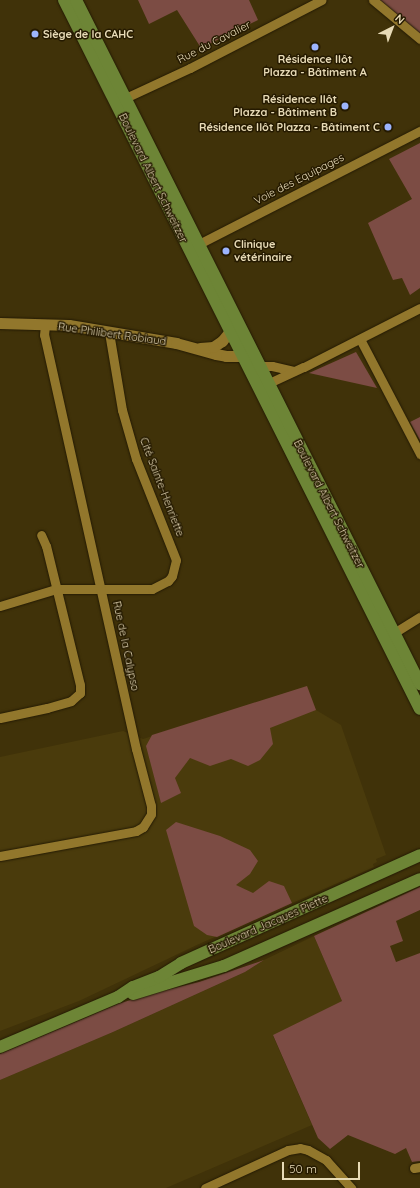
<!DOCTYPE html>
<meta charset="utf-8">
<style>
body{margin:0}
#map{position:relative;width:420px;height:1188px;overflow:hidden;background:#403209;font-family:Quicksand,sans-serif}
div>[style]{position:absolute}
.built>*{inset:0;background:#4a3b0c}
.green>*{inset:0;background:#7c4c44}
.roads{filter:drop-shadow(0 0 1px #231a04) drop-shadow(0 0 1px #231a04)}
.minor>*{height:9px;margin:-4.5px;padding:0 4.5px;transform-origin:4.5px;border-radius:4.5px;background:#92772c}
.tertiary>*{height:11px;margin:-5.5px;padding:0 5.5px;transform-origin:5.5px;border-radius:5.5px;background:#92772c}
.secondary>*{height:12px;margin:-6px;padding:0 6px;transform-origin:6px;border-radius:6px;background:#6d8536}
.dots>*{width:11px;height:11px;translate:-50% -50%;box-sizing:border-box;border:2px solid #251a00;border-radius:50%}
span{translate:-50% -50%;white-space:nowrap;text-align:center;line-height:1.15;-webkit-text-stroke:3px #251a00;paint-order:stroke}
.poi-label{font-size:11px;color:#e8dbb7;font-weight:700}
.left{translate:0 -50%;text-align:left}
.right{translate:-100% -50%;text-align:right}
.street-label{font-size:11px;color:#e8dbb7}
.north{position:absolute;left:372px;top:8px;width:40px;height:40px;-webkit-text-stroke:3px #251a00;paint-order:stroke;rotate:42deg;font-size:11px;font-weight:700;line-height:16px;text-align:center;color:#e8dbb7}
.north::after{content:'';display:block;margin:auto;width:14px;height:18px;background:#e8dbb7;clip-path:polygon(50% 0,100% 100%,50% 72%,0 100%)}
.scale{position:absolute;left:282px;top:1162px;width:78px;height:18px;box-sizing:border-box;border:2px solid #e8dbb7;border-top:0;padding-left:5px;font-size:12px;line-height:14px;white-space:nowrap;color:#e8dbb7;-webkit-text-stroke:3px #251a00;paint-order:stroke}
</style>
<div id="map">
<div class="built">
<i style="clip-path:polygon(307px 686px,316px 710px,341px 725px,386px 855px,376px 859px,377px 862px,373px 864px,374px 867px,199px 944px,79px 1001px,0 1031px,0 757px,123px 731px,143px 739px)"></i>
<i style="clip-path:polygon(314px 936px,342px 1001px,273px 1036px,312px 1125px,166px 1188px,0 1188px,0 1080px,113px 1032px,245px 972px,264px 960px)"></i>
</div>
<div class="green">
<i style="clip-path:polygon(138px 0,249px 0,258px 20px,201px 48px,177px 10px,149px 24px)"></i>
<i style="clip-path:polygon(380px 0,420px 0,420px 34px)"></i>
<i style="clip-path:polygon(420px 143px,420px 288px,410px 295px,402px 278px,393px 280px,368px 223px,412px 199px,389px 159px)"></i>
<i style="clip-path:polygon(356px 352px,377px 388px,309px 373px)"></i>
<i style="clip-path:polygon(420px 417px,420px 440px,410px 422px)"></i>
<i style="clip-path:polygon(307px 686px,316px 710px,270px 728px,273px 744px,260px 760px,248px 766px,231px 759px,210px 766px,190px 758px,175px 778px,181px 793px,161px 803px,146px 746px,152px 735px)"></i>
<i style="clip-path:polygon(176px 822px,220px 836px,250px 850px,258px 861px,250px 874px,236px 885px,253px 893px,269px 881px,284px 886px,292px 903px,217px 937px,207px 935px,194px 926px,166px 830px)"></i>
<i style="clip-path:polygon(420px 887px,420px 910px,396px 921px,403px 941px,390px 946px,396px 962px,420px 953px,420px 1161px,412px 1162px,406px 1148px,395px 1154px,348px 1135px,330px 1149px,318px 1138px,273px 1035px,342px 1001px,314px 936px)"></i>
<i style="clip-path:polygon(264px 960px,245px 972px,113px 1032px,0 1080px,0 1054px,118px 1004px,146px 995px,199px 982px)"></i>
</div>
<div class="roads">
<div class="minor">
<i style="left:373px;top:0;width:61px;rotate:39.7deg"></i>
<i style="left:121px;top:100px;width:76px;rotate:-24.9deg"></i>
<i style="left:190px;top:68px;width:148px;rotate:-27.3deg"></i>
<i style="left:193px;top:247px;width:255px;rotate:-27.1deg"></i>
<i style="left:360px;top:339px;width:130px;rotate:62.4deg"></i>
<i style="left:260px;top:366px;width:12px"></i>
<i style="left:272px;top:366px;width:22px;rotate:13deg"></i>
<i style="left:269px;top:383px;width:38px;rotate:-25deg"></i>
<i style="left:304px;top:367px;width:130px;rotate:-27deg"></i>
<i style="left:0;top:606px;width:59px;rotate:-16.9deg"></i>
<i style="left:56px;top:589px;width:96px"></i>
<i style="left:152px;top:589px;width:18px;rotate:-27deg"></i>
<i style="left:168px;top:581px;width:6px;rotate:-51deg"></i>
<i style="left:172px;top:576px;width:16px;rotate:-76deg"></i>
<i style="left:176px;top:560px;width:109px;rotate:-111.6deg"></i>
<i style="left:136px;top:459px;width:51px;rotate:-105.9deg"></i>
<i style="left:122px;top:410px;width:79px;rotate:-99.5deg"></i>
<i style="left:389px;top:636px;width:36px;rotate:-32deg"></i>
<i style="left:0;top:718px;width:48px;rotate:-12deg"></i>
<i style="left:47px;top:708px;width:25px;rotate:-16deg"></i>
<i style="left:71px;top:701px;width:12px;rotate:-42deg"></i>
<i style="left:80px;top:693px;width:8px;rotate:-90deg"></i>
<i style="left:80px;top:685px;width:143px;rotate:-103.7deg"></i>
<i style="left:46px;top:546px;width:12px;rotate:-114deg"></i>
<i style="left:0;top:856px;width:138px;rotate:-10.4deg"></i>
<i style="left:136px;top:831px;width:8px;rotate:-30deg"></i>
<i style="left:143px;top:827px;width:15px;rotate:-58deg"></i>
<i style="left:151px;top:814px;width:8px;rotate:-90deg"></i>
<i style="left:151px;top:806px;width:59px;rotate:-104.7deg"></i>
<i style="left:136px;top:749px;width:424px;rotate:-102.5deg"></i>
<i style="left:44px;top:335px;width:10px;rotate:-84deg"></i>
<i style="left:414px;top:1168px;width:6px;rotate:-9deg"></i>
<i style="left:205px;top:1188px;width:91px;rotate:-24.6deg"></i>
<i style="left:288px;top:1150px;width:12px;rotate:-9deg"></i>
<i style="left:300px;top:1148px;width:8px;rotate:14deg"></i>
<i style="left:308px;top:1150px;width:21px;rotate:29deg"></i>
<i style="left:326px;top:1160px;width:38px;rotate:48deg"></i>
</div>
<div class="tertiary">
<i style="left:0;top:323px;width:69px;rotate:1.7deg"></i>
<i style="left:69px;top:325px;width:109px;rotate:9.5deg"></i>
<i style="left:176px;top:343px;width:41px;rotate:15.4deg"></i>
<i style="left:216px;top:354px;width:10px;rotate:11deg"></i>
<i style="left:226px;top:356px;width:16px"></i>
<i style="left:242px;top:356px;width:5px;rotate:11deg"></i>
<i style="left:247px;top:357px;width:2px;rotate:63deg"></i>
<i style="left:200px;top:348px;width:13px;rotate:-4deg"></i>
<i style="left:213px;top:347px;width:11px;rotate:-34deg"></i>
<i style="left:222px;top:341px;width:13px;rotate:-51deg"></i>
<i style="left:230px;top:331px;width:6px;rotate:-9deg"></i>
</div>
<div class="secondary">
<i style="left:64px;top:0;width:793px;rotate:63.34deg"></i>
<i style="left:76px;top:0;width:766px;rotate:63.3deg"></i>
<i style="left:133px;top:994px;width:95px;rotate:-17.1deg"></i>
<i style="left:224px;top:966px;width:214px;rotate:-23.9deg"></i>
<i style="left:0;top:1047px;width:128px;rotate:-23deg"></i>
<i style="left:118px;top:997px;width:18px;rotate:-34deg"></i>
<i style="left:133px;top:987px;width:28px;rotate:-21deg"></i>
<i style="left:159px;top:977px;width:26px;rotate:-32deg"></i>
<i style="left:181px;top:963px;width:262px;rotate:-24.3deg"></i>
</div>
</div>
<div class="dots">
<i style="left:35px;top:34px;background:#9cb4fd"></i>
<i style="left:315px;top:47px;background:#9cb4fd"></i>
<i style="left:345px;top:106px;background:#9cb4fd"></i>
<i style="left:388px;top:127px;background:#9cb4fd"></i>
<i style="left:226px;top:251px;background:#9cb4fd"></i>
</div>
<div class="poi-label">
<span class="left" style="left:43px;top:34px">Siège de la CAHC</span>
<span style="left:315px;top:66px">Résidence Ilôt<br>Plazza - Bâtiment A</span>
<span class="right" style="left:337px;top:106px">Résidence Ilôt<br>Plazza - Bâtiment B</span>
<span class="right" style="left:380px;top:127px">Résidence Ilôt Plazza - Bâtiment C</span>
<span class="left" style="left:234px;top:251px">Clinique<br>vétérinaire</span>
</div>
<div class="street-label">
<span style="left:214px;top:42px;rotate:-27deg">Rue du Cavalier</span>
<span style="left:153px;top:178px;rotate:64deg">Boulevard Albert Schweitzer</span>
<span style="left:299px;top:179px;rotate:-27deg">Voie des Equipages</span>
<span style="left:112px;top:334px;rotate:8deg">Rue Philibert Robiaud</span>
<span style="left:162px;top:487px;rotate:69deg">Cité Sainte-Henriette</span>
<span style="left:329px;top:504px;rotate:63deg">Boulevard Albert Schweitzer</span>
<span style="left:126px;top:646px;rotate:78deg">Rue de la Calypso</span>
<span style="left:268px;top:924px;rotate:-24deg">Boulevard Jacques Piette</span>
</div>
<div class="north">N</div>
<div class="scale">50 m</div>
</div>
